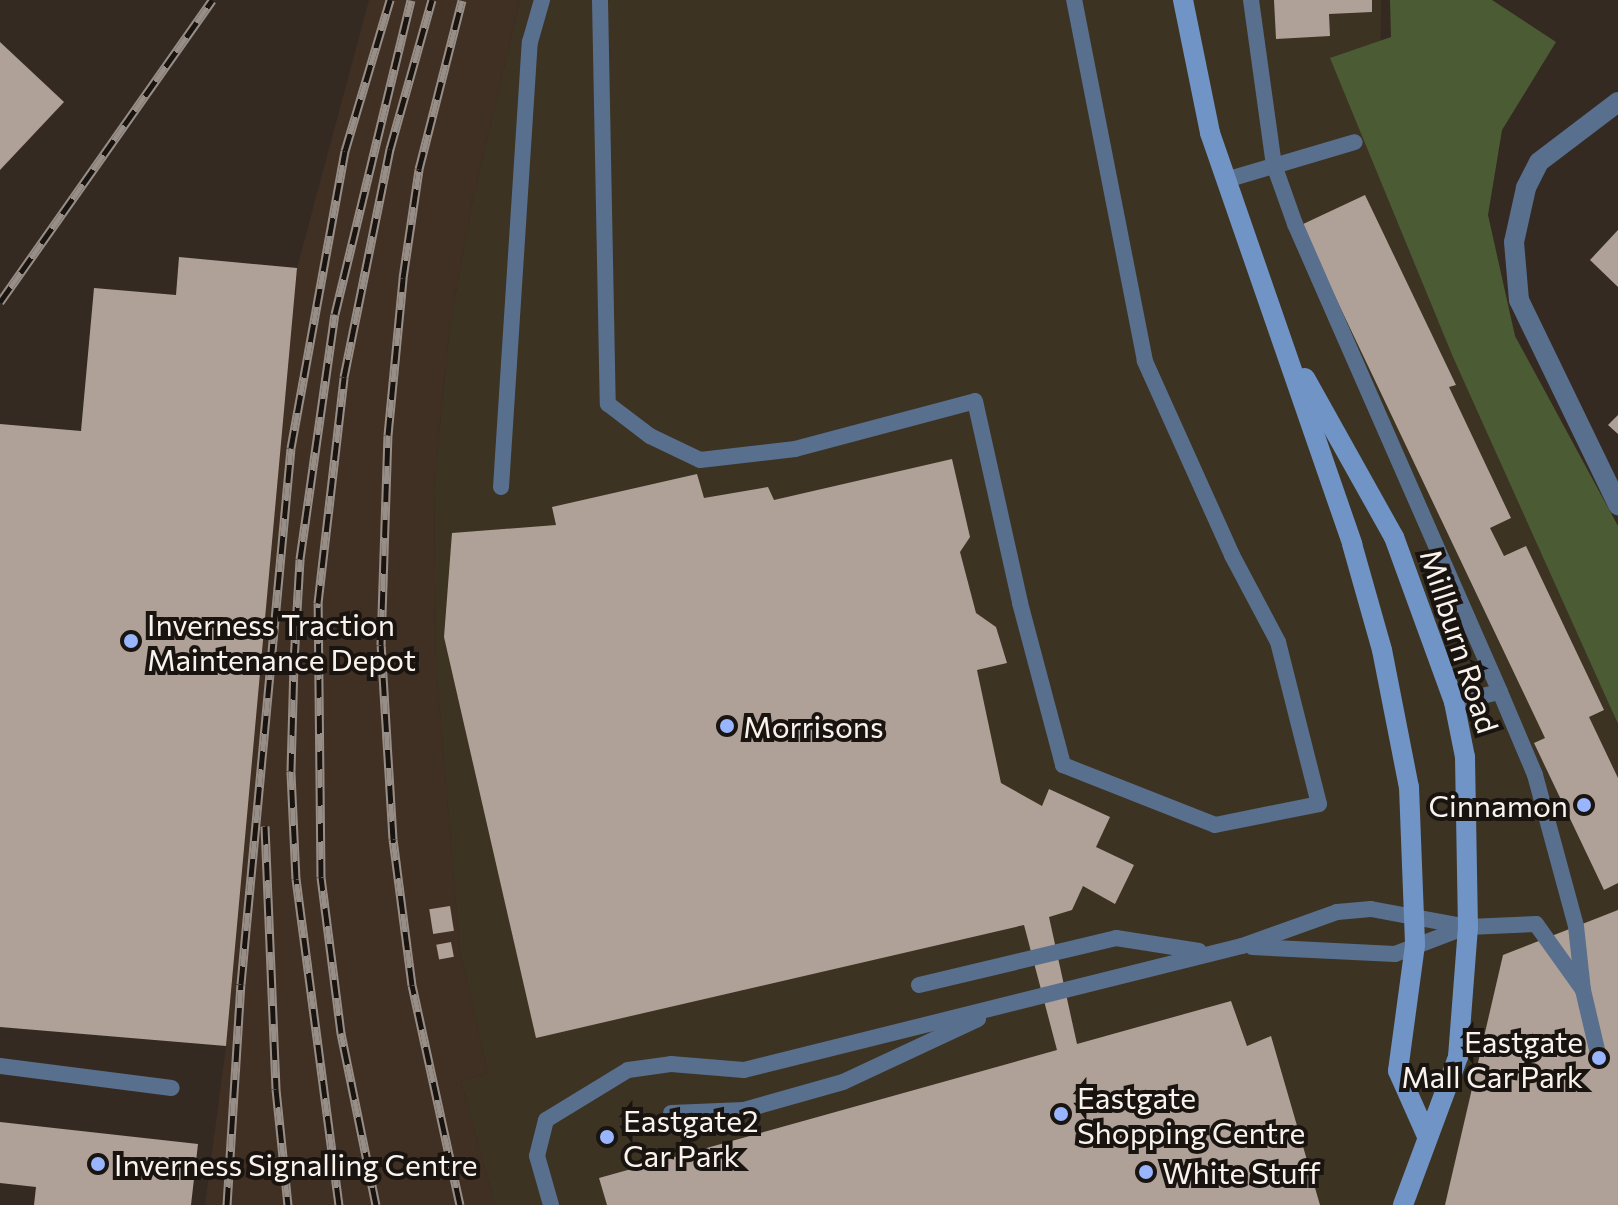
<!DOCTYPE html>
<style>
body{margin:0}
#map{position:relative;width:1618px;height:1205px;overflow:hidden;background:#352a22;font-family:Commissioner,sans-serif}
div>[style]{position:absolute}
.commercial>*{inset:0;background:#3c3322}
.built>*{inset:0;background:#402f23}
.forest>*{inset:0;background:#4b5b34}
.building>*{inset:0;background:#afa197;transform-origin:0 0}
.service>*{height:16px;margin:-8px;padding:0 8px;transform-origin:8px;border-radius:8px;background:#596f8e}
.tertiary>*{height:20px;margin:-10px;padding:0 10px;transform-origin:10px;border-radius:10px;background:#596f8e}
.secondary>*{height:20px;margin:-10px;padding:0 10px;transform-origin:10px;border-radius:10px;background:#7094c5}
.rail>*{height:9px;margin-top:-4.5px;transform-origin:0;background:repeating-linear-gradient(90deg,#191410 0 18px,#978e87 0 36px);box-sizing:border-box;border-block:2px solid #978e87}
.dots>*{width:22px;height:22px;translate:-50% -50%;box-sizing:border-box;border:4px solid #191410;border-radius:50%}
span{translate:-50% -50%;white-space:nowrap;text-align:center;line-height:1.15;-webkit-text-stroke:8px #191410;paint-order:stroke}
.poi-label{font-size:30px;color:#faf2ed}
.left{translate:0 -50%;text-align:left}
.right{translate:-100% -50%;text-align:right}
.street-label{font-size:30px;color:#faf2ed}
</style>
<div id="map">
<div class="commercial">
<i style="clip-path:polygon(520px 0,1381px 0,1380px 103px,1618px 726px,1618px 1205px,495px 1205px,461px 1081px,488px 1073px,460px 951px,436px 666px,434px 487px,450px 324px,473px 198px)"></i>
</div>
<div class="built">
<i style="clip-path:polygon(369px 0,520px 0,473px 198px,450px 324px,434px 487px,436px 666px,460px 951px,488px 1073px,461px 1081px,495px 1205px,205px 1205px,226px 1046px,297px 268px)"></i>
</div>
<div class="forest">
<i style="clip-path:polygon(1390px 0,1492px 0,1556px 42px,1502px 130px,1488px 215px,1515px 336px,1618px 526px,1618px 724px,1453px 357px,1330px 58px,1391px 37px)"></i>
</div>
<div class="building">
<i style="clip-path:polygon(1274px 0,1372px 0,1372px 12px,1329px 14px,1330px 36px,1276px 39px)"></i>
<i style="clip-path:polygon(0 42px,64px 102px,0 170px)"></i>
<i style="clip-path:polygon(1365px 195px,1456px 385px,1449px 387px,1511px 518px,1490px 528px,1504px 556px,1526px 546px,1604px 710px,1589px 717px,1618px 778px,1618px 883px,1604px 890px,1534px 743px,1545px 738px,1301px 225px)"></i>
<i style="clip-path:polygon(1618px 230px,1618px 287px,1590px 260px)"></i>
<i style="clip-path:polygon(179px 257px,297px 268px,226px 1046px,0 1027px,0 424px,81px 431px,94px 288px,176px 295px)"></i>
<i style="clip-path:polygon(1618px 415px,1618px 434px,1608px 425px)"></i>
<i style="clip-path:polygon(952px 459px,970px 537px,960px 552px,976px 613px,996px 627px,1007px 663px,977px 670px,1001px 783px,1042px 806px,1049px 789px,1110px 817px,1096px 847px,1134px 865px,1115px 904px,1083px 886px,1072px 910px,1049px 917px,1077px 1044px,1231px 1001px,1247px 1046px,1271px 1036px,1320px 1205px,607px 1205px,599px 1178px,1057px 1050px,1024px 925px,536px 1038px,444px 637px,452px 533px,556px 525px,552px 507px,697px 474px,704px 498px,768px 487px,774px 500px)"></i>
<i style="left:450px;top:906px;width:25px;height:21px;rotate:81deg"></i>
<i style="clip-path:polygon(1618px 910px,1618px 1205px,1445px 1205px,1503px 955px)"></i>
<i style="left:451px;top:942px;width:15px;height:15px;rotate:79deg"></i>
<i style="clip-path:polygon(0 1122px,198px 1144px,191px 1205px,34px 1205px,36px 1187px,0 1183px)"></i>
</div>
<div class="service">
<i style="left:600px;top:0;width:404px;rotate:88.9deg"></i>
<i style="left:608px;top:404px;width:53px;rotate:37.3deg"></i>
<i style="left:650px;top:436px;width:55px;rotate:25.6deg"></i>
<i style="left:700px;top:460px;width:96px;rotate:-6.6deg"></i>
<i style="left:795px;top:449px;width:186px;rotate:-14.9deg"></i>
<i style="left:975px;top:401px;width:207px;rotate:77.4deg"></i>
<i style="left:1020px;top:603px;width:168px;rotate:75.1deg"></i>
<i style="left:1063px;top:765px;width:163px;rotate:21.5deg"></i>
<i style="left:1215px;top:825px;width:106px;rotate:-11.4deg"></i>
<i style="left:1319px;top:804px;width:167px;rotate:-104.2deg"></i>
<i style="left:1278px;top:642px;width:98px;rotate:-117.9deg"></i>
<i style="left:1232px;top:555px;width:213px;rotate:-114.2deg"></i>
<i style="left:1145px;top:361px;width:368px;rotate:-101.1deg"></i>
<i style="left:1251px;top:0;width:167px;rotate:82.1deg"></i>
<i style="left:1274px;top:165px;width:63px;rotate:70.4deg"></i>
<i style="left:1295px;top:224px;width:511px;rotate:66.34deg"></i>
<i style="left:1226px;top:180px;width:134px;rotate:-16.4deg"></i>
<i style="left:501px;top:487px;width:446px;rotate:-86.3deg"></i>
<i style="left:530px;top:42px;width:44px;rotate:-74.1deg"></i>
<i style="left:1454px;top:702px;width:47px;rotate:-12.3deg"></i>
<i style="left:1500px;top:692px;width:90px;rotate:67.1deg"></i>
<i style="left:1535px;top:775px;width:156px;rotate:74.8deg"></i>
<i style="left:1576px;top:926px;width:64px;rotate:83.8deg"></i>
<i style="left:1583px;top:990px;width:70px;rotate:76.8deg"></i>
<i style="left:1252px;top:947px;width:143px;rotate:2.8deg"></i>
<i style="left:1395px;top:954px;width:73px;rotate:-20.9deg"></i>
<i style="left:919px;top:985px;width:203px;rotate:-13.4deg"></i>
<i style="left:1116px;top:938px;width:84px;rotate:8.9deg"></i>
<i style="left:0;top:1066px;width:173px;rotate:7.3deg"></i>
<i style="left:671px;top:1113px;width:73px;rotate:-2.4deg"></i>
<i style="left:744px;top:1110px;width:103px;rotate:-15.8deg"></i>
<i style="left:843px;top:1082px;width:149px;rotate:-25deg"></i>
<i style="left:551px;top:1205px;width:51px;rotate:-105.9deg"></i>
<i style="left:537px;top:1156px;width:37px;rotate:-76deg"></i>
<i style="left:546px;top:1120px;width:96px;rotate:-31.4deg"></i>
<i style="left:628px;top:1070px;width:43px;rotate:-7.9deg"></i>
<i style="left:671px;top:1064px;width:73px;rotate:4.7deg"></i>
<i style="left:744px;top:1070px;width:513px;rotate:-13.98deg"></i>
<i style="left:1242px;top:946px;width:101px;rotate:-19.7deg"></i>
<i style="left:1337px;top:912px;width:34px;rotate:-5deg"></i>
<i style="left:1371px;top:909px;width:99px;rotate:10.5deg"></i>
<i style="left:1468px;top:927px;width:68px;rotate:-2.5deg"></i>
<i style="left:1536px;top:924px;width:81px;rotate:54.5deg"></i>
</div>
<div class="tertiary">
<i style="left:1618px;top:102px;width:99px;rotate:142.8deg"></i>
<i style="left:1539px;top:162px;width:29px;rotate:117deg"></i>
<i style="left:1526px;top:188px;width:55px;rotate:102.5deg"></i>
<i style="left:1514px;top:242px;width:58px;rotate:85.1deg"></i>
<i style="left:1519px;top:300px;width:228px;rotate:64.2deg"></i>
</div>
<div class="secondary">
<i style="left:1183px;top:0;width:136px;rotate:78.5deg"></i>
<i style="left:1210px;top:133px;width:435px;rotate:70.9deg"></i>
<i style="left:1352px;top:544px;width:110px;rotate:74.2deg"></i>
<i style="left:1382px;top:650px;width:140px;rotate:78.9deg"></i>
<i style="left:1409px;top:787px;width:158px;rotate:87.8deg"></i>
<i style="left:1415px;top:945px;width:127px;rotate:97.7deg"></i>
<i style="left:1398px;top:1071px;width:71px;rotate:66deg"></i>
<i style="left:1305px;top:378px;width:182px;rotate:60.8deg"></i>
<i style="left:1394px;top:537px;width:176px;rotate:70deg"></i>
<i style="left:1454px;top:702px;width:56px;rotate:78.7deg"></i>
<i style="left:1465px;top:757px;width:170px;rotate:89deg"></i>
<i style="left:1468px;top:927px;width:130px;rotate:94.4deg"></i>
<i style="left:1458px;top:1057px;width:158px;rotate:110.4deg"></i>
</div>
<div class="rail">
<i style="left:0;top:302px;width:369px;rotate:-54.9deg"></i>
<i style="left:265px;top:826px;width:263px;rotate:87.6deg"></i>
<i style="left:276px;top:1089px;width:117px;rotate:84.1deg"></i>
<i style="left:227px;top:1205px;width:221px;rotate:-86.4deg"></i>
<i style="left:241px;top:984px;width:538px;rotate:-84.67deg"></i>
<i style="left:291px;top:448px;width:302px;rotate:-79.7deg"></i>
<i style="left:345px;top:151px;width:158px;rotate:-73.4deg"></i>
<i style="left:339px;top:1205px;width:329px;rotate:-97.5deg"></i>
<i style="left:296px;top:879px;width:108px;rotate:-92.7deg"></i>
<i style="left:291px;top:771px;width:110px;rotate:-88.4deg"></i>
<i style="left:294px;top:661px;width:102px;rotate:-86.6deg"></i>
<i style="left:300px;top:559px;width:247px;rotate:-81.9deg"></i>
<i style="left:335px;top:314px;width:323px;rotate:-76.4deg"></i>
<i style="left:376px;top:1205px;width:176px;rotate:-101.5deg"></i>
<i style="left:341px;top:1033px;width:157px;rotate:-97.3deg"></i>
<i style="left:321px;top:877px;width:274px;rotate:-90.6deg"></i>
<i style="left:318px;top:603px;width:227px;rotate:-83.4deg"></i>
<i style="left:344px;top:377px;width:233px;rotate:-78.6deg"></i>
<i style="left:390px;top:149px;width:155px;rotate:-74.3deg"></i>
<i style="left:460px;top:1205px;width:225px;rotate:-102.3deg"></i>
<i style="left:412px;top:985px;width:147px;rotate:-97.4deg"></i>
<i style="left:393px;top:839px;width:194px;rotate:-93.5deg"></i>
<i style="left:381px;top:645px;width:210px;rotate:-88.1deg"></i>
<i style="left:388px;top:435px;width:158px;rotate:-84.5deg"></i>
<i style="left:403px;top:278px;width:110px;rotate:-81.6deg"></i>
<i style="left:419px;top:169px;width:174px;rotate:-75.7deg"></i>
</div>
<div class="dots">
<i style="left:131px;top:641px;background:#98b5fd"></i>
<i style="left:727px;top:726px;background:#98b5fd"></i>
<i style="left:1584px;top:805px;background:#98b5fd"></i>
<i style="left:1599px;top:1058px;background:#98b5fd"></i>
<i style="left:1061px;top:1114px;background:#98b5fd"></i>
<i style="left:607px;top:1137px;background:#98b5fd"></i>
<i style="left:98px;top:1164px;background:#98b5fd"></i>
<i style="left:1146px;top:1172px;background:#98b5fd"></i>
</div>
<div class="poi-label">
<span class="left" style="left:147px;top:641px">Inverness Traction<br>Maintenance Depot</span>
<span class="left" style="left:743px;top:726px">Morrisons</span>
<span class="right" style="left:1568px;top:805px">Cinnamon</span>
<span class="right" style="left:1583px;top:1058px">Eastgate<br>Mall Car Park</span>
<span class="left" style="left:1077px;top:1114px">Eastgate<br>Shopping Centre</span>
<span class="left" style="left:623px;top:1137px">Eastgate2<br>Car Park</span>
<span class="left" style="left:114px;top:1164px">Inverness Signalling Centre</span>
<span class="left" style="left:1162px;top:1172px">White Stuff</span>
</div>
<div class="street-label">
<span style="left:1460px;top:641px;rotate:72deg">Millburn Road</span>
</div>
</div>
